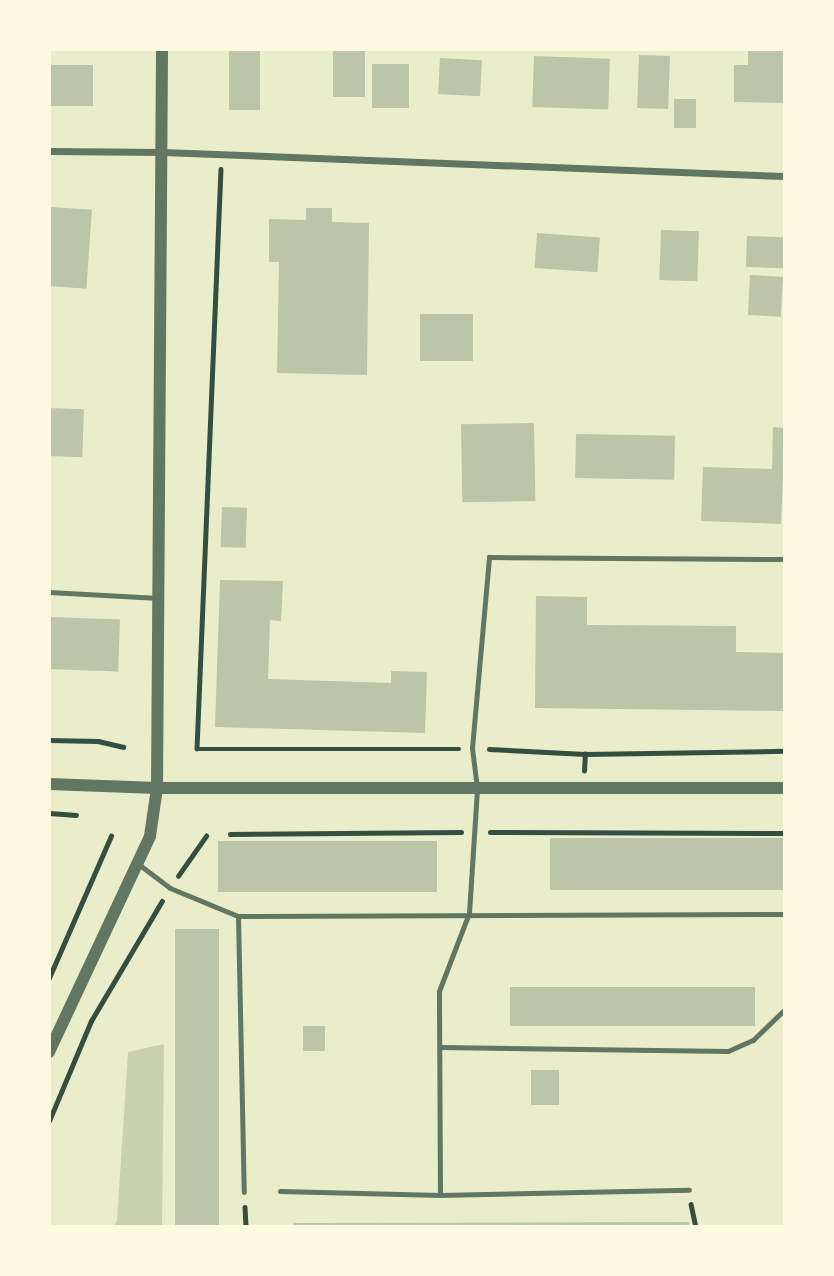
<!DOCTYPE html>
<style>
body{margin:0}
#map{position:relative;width:834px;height:1276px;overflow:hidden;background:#e9edc9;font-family:"DM Sans",sans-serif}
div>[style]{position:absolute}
.green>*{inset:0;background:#cad2ad}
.building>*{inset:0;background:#bcc5a7;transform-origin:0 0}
.path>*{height:4.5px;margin:-2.25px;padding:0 2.25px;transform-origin:2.25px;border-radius:2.25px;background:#344e41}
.service>*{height:5px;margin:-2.5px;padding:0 2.5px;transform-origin:2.5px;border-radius:2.5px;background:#617663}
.minor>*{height:7px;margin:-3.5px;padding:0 3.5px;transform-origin:3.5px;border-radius:3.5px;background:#617663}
.tertiary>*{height:12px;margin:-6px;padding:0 6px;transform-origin:6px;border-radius:6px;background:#617663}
span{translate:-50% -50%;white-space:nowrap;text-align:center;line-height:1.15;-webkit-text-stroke:6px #fefae0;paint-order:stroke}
.frame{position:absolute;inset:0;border:51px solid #fefae0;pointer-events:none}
</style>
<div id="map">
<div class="green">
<i style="clip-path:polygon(164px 1044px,162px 1227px,114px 1227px,117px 1220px,128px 1052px)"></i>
</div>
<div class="building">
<i style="left:229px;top:49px;width:31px;height:61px"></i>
<i style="clip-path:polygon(748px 49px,785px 49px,785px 103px,734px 102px,734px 65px,748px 65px)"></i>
<i style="left:333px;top:51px;width:32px;height:46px"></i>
<i style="left:639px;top:55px;width:31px;height:53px;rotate:2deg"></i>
<i style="left:534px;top:56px;width:76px;height:51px;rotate:2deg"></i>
<i style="left:440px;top:58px;width:42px;height:36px;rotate:3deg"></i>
<i style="left:372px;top:64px;width:37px;height:44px"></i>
<i style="left:49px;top:65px;width:44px;height:41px"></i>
<i style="left:674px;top:99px;width:22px;height:29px"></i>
<i style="left:51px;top:207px;width:41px;height:79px;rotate:4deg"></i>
<i style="clip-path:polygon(306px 208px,332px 208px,332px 222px,369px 223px,367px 375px,277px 373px,279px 262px,269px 262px,269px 219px,306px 220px)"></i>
<i style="left:661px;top:230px;width:38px;height:50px;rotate:2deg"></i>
<i style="left:537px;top:233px;width:63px;height:35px;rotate:4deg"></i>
<i style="left:747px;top:236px;width:38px;height:31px;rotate:2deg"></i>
<i style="left:750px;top:275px;width:33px;height:40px;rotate:3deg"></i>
<i style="left:420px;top:314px;width:53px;height:47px"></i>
<i style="left:49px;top:408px;width:35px;height:48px;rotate:2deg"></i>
<i style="left:534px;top:423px;width:78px;height:73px;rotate:89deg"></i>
<i style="clip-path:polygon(773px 427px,785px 428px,781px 524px,701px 521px,703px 467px,772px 469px)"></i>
<i style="left:576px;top:434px;width:99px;height:44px;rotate:1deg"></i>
<i style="left:222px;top:507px;width:25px;height:40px;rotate:2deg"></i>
<i style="clip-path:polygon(220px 580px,283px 581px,281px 621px,270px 620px,268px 679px,391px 683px,391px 671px,427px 672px,425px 733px,215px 727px)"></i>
<i style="clip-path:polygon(536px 596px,587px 597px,587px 625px,736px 626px,736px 652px,785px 653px,785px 711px,535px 708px)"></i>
<i style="left:49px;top:617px;width:71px;height:52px;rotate:2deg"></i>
<i style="left:550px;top:838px;width:235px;height:52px"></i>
<i style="left:437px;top:841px;width:51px;height:219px;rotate:90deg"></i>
<i style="left:175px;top:929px;width:44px;height:298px"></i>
<i style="left:755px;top:987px;width:39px;height:245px;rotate:90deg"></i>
<i style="left:303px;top:1026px;width:22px;height:25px"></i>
<i style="left:531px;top:1070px;width:28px;height:35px"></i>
<i style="clip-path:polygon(689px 1222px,689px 1227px,294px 1227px,294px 1223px)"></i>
</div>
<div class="path">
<i style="left:221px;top:169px;width:580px;rotate:92.37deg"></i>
<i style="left:197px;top:749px;width:262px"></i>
<i style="left:49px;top:740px;width:49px;rotate:1.2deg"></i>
<i style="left:98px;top:741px;width:26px;rotate:13deg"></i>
<i style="left:489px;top:749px;width:96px;rotate:3deg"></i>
<i style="left:585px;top:754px;width:200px;rotate:-0.9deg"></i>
<i style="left:584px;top:771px;width:17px;rotate:-87deg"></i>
<i style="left:49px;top:813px;width:27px;rotate:4deg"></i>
<i style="left:490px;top:832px;width:295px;rotate:0.2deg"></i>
<i style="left:230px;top:834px;width:231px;rotate:-0.5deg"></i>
<i style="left:178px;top:876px;width:49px;rotate:-55deg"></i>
<i style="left:49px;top:978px;width:155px;rotate:-66.4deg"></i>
<i style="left:49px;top:1121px;width:108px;rotate:-67.2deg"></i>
<i style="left:91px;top:1021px;width:139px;rotate:-59.4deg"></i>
<i style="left:691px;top:1204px;width:24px;rotate:78deg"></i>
<i style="left:245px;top:1207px;width:20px;rotate:87deg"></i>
</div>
<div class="service">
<i style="left:49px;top:592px;width:110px;rotate:3.1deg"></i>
<i style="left:137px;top:863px;width:41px;rotate:37.1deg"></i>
<i style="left:170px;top:888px;width:74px;rotate:22.4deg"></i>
<i style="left:238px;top:916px;width:547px;rotate:-0.21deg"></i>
<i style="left:238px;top:916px;width:276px;rotate:88.8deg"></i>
<i style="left:440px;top:1047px;width:288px;rotate:0.8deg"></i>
<i style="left:728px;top:1051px;width:27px;rotate:-24deg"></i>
<i style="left:753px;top:1040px;width:45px;rotate:-44.1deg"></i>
<i style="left:280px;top:1191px;width:160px;rotate:1.4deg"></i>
<i style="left:440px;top:1195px;width:249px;rotate:-1.2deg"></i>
<i style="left:440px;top:1195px;width:204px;rotate:-90.3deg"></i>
<i style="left:439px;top:991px;width:84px;rotate:-69deg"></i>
<i style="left:469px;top:913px;width:125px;rotate:-86.3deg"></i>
<i style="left:477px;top:788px;width:40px;rotate:-97.1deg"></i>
<i style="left:472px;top:748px;width:192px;rotate:-84.9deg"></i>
<i style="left:489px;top:557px;width:296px;rotate:0.4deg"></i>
</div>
<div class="minor">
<i style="left:49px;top:151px;width:113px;rotate:0.5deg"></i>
<i style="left:162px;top:152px;width:623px;rotate:2.21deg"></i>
</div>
<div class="tertiary">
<i style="left:49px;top:784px;width:108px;rotate:2.1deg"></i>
<i style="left:157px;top:788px;width:628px"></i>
<i style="left:49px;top:1052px;width:238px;rotate:-64.9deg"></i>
<i style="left:150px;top:836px;width:49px;rotate:-81.7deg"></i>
<i style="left:157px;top:788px;width:739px;rotate:-89.61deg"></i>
</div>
<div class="frame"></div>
</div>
